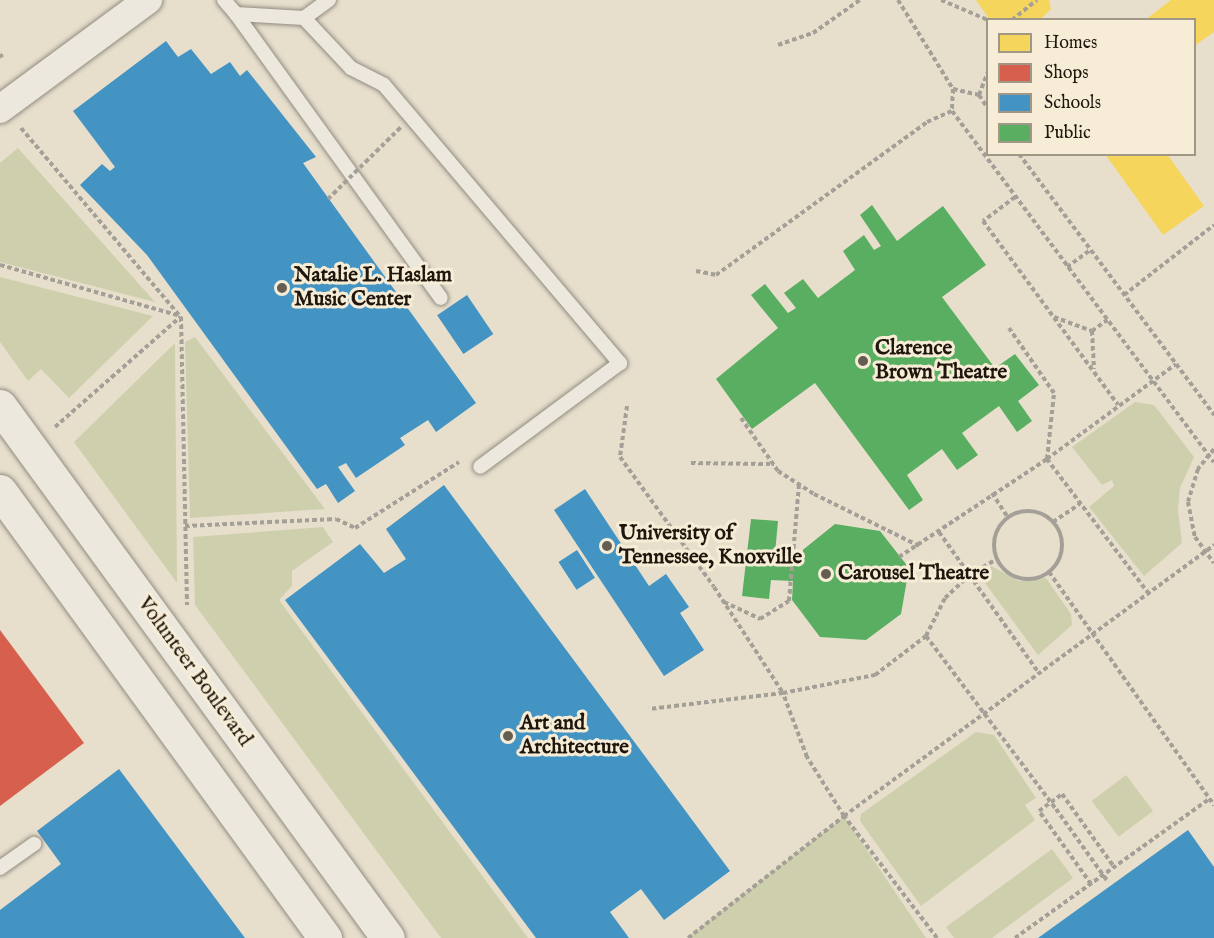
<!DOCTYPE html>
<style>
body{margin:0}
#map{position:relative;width:1214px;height:938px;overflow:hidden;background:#e7dfcc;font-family:"IM FELL English",serif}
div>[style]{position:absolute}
.green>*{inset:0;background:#ced0ad;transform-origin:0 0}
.homes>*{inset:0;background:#f6d55c}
.shops>*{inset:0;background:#d6604d}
.schools>*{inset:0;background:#4393c3;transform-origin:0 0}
.public>*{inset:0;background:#5aae61}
.path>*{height:4px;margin-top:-2px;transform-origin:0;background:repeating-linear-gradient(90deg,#a4a098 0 4.5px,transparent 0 7.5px)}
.path>.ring{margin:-2px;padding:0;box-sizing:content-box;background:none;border:4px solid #a4a098;border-radius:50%}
.roads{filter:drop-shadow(0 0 2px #928c80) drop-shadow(0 0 2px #928c80)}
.service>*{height:14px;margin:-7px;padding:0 7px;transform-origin:7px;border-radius:7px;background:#ece8de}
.minor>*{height:28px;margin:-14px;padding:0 14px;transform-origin:14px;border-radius:14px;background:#ece8de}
.tertiary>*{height:33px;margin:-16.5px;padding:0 16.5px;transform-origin:16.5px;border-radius:16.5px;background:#ece8de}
.path-bridge>*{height:4px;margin-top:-2px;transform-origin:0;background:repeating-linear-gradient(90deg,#a4a098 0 4.5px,transparent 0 7.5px)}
.dots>*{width:16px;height:16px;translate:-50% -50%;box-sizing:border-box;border:3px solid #f7edd7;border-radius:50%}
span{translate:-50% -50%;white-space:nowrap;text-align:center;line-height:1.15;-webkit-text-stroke:6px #f7edd7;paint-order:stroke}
.poi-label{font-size:21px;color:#1f170d;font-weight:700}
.left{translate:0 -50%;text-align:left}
.street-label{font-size:21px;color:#1f170d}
.legend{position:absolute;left:986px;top:18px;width:210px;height:138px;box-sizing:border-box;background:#f7edd7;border:2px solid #a19786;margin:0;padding:8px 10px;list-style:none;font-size:18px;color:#1f170d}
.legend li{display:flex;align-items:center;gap:12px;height:30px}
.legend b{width:30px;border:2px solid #a19786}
</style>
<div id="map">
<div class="green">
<i style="clip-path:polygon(18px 148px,155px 302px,0 262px,0 163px)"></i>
<i style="clip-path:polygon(0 277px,153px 316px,69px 398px,41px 369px,28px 381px,0 342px)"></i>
<i style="clip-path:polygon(195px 337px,325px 509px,190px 518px,185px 342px)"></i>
<i style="clip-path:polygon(175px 343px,177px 583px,74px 442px)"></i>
<i style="clip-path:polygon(1135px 402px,1154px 405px,1194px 457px,1180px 488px,1178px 510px,1182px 543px,1144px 576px,1089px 507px,1114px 486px,1112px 480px,1102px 485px,1072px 447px)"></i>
<i style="clip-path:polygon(323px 527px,333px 542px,292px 571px,292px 586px,279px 600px,528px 938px,441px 938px,195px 605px,193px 537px)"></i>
<i style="clip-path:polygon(991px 566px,1019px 581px,1046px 578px,1071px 614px,1072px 625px,1038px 655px,982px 579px)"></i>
<i style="clip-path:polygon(976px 732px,994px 735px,1036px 798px,1025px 805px,1035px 820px,921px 906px,860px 821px,861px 814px)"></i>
<i style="left:1126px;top:775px;width:45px;height:43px;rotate:53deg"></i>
<i style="clip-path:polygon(844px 816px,926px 938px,689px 938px,688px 937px)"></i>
<i style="clip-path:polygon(1052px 849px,1073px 878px,992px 938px,954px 938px,946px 927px)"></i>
</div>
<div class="homes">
<i style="clip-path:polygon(976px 0,1049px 0,1051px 9px,1040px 20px,990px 20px)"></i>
<i style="clip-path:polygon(1171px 0,1214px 0,1214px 32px,1194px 46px,1194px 20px,1145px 20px)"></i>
<i style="clip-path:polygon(1105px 154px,1167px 154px,1204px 206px,1163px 235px)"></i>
</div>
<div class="shops">
<i style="clip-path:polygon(0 630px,84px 743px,0 806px)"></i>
</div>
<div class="schools">
<i style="clip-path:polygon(166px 41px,178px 57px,191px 49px,211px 74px,230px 62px,240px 76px,247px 70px,316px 157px,303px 163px,476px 403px,436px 432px,428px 420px,400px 438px,405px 445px,356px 478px,346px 463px,338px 467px,355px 491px,338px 503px,326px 484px,317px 489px,147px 255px,80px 185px,102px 164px,110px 171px,115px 167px,73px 111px)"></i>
<i style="left:467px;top:295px;width:47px;height:36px;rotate:56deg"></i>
<i style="clip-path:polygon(444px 485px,730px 871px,664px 920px,641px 889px,610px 912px,629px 938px,536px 938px,285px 600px,360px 544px,384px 573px,406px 559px,386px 529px)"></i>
<i style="clip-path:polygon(585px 489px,649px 586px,666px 574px,689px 607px,680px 613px,704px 650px,664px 676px,554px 510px)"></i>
<i style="left:577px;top:550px;width:33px;height:22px;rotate:57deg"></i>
<i style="clip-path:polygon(119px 769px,245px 938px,0 938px,0 910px,61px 864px,37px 831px)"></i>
<i style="clip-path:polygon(1188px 830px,1214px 867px,1214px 938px,1038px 938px)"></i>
</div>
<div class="public">
<i style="clip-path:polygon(872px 205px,897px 241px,943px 206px,986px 265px,942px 297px,995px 368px,1015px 354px,1039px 385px,1018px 401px,1032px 421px,1017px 432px,999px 406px,962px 433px,978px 455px,957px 470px,942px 449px,907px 475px,923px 500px,909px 510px,815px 383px,752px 429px,716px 379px,778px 328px,751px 295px,765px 284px,788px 313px,796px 308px,784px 293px,803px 279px,818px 298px,855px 270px,843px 251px,864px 235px,874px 250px,881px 246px,860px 215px)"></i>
<i style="clip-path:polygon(751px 519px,778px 521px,774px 564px,795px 566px,799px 553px,835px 524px,880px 531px,909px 568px,901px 614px,866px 640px,820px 637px,792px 600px,793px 581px,771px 580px,769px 599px,742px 596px)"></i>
</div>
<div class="path">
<i style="left:898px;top:0;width:105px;rotate:58.3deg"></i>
<i style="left:953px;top:89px;width:27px;rotate:13deg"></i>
<i style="left:979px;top:95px;width:17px;rotate:57deg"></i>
<i style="left:941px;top:0;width:51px;rotate:23.1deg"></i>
<i style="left:1012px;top:20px;width:32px;rotate:-39deg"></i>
<i style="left:778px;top:45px;width:37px;rotate:-19deg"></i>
<i style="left:813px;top:33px;width:57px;rotate:-35.1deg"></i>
<i style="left:0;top:54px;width:4px;rotate:56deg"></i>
<i style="left:953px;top:89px;width:22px;rotate:93deg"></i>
<i style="left:952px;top:111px;width:438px;rotate:53.3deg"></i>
<i style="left:979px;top:95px;width:26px;rotate:-69deg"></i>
<i style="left:21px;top:128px;width:248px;rotate:49.8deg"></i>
<i style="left:181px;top:317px;width:288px;rotate:88.8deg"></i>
<i style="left:1019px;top:154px;width:326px;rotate:53.2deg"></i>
<i style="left:1015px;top:197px;width:40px;rotate:143deg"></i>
<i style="left:983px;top:221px;width:228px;rotate:53.7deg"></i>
<i style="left:0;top:265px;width:187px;rotate:15.8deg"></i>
<i style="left:1067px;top:267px;width:29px;rotate:-36deg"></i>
<i style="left:696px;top:271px;width:20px;rotate:11deg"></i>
<i style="left:716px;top:275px;width:261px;rotate:-35.9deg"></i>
<i style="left:927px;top:122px;width:27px;rotate:-24deg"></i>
<i style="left:1124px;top:295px;width:114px;rotate:-37.9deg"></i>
<i style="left:1054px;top:317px;width:40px;rotate:20.2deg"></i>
<i style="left:1092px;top:331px;width:19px;rotate:-36deg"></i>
<i style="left:1092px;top:331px;width:38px;rotate:87deg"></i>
<i style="left:627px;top:406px;width:51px;rotate:97.8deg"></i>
<i style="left:620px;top:457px;width:160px;rotate:54.1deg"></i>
<i style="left:714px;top:587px;width:126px;rotate:56.9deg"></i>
<i style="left:783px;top:693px;width:135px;rotate:173.2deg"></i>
<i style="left:741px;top:418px;width:65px;rotate:55.1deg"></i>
<i style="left:778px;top:471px;width:43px;rotate:32.6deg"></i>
<i style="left:814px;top:494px;width:117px;rotate:26.3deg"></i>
<i style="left:55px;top:427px;width:167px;rotate:-41.3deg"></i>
<i style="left:1214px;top:449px;width:26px;rotate:129deg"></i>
<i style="left:1198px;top:469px;width:34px;rotate:107deg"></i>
<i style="left:1188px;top:502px;width:36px;rotate:79deg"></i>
<i style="left:1195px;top:537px;width:32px;rotate:54deg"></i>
<i style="left:691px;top:463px;width:83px;rotate:0.7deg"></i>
<i style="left:992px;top:493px;width:30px;rotate:57deg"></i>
<i class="ring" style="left:994px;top:511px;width:64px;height:64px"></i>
<i style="left:1053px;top:522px;width:32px;rotate:-34deg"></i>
<i style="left:185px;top:526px;width:151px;rotate:-2.7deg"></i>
<i style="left:336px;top:519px;width:21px;rotate:25deg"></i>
<i style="left:355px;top:528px;width:123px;rotate:-32.4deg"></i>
<i style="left:939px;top:532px;width:171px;rotate:54.7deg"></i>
<i style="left:899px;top:557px;width:178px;rotate:-33.5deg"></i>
<i style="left:1047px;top:459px;width:66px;rotate:-83.9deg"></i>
<i style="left:1054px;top:393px;width:79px;rotate:-124.7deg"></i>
<i style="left:1049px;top:572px;width:286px;rotate:54.7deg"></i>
<i style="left:1149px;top:594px;width:169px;rotate:-127.1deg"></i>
<i style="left:1047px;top:459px;width:160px;rotate:-36.4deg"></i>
<i style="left:724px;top:602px;width:40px;rotate:25deg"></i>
<i style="left:760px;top:619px;width:34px;rotate:-32deg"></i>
<i style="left:789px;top:601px;width:116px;rotate:-85.1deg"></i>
<i style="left:926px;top:636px;width:42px;rotate:-63.4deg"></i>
<i style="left:945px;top:598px;width:34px;rotate:-43deg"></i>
<i style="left:970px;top:575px;width:31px;rotate:-31deg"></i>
<i style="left:1091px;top:884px;width:90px;rotate:-125.5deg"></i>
<i style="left:1039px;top:811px;width:29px;rotate:-36deg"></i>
<i style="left:1062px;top:794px;width:90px;rotate:54.5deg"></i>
<i style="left:688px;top:938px;width:198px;rotate:-38deg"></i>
<i style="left:844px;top:816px;width:459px;rotate:-36.2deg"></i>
<i style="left:937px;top:938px;width:153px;rotate:-127.3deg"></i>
<i style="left:844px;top:816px;width:70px;rotate:-122.1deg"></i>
<i style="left:807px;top:757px;width:68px;rotate:-110.6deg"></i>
<i style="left:783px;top:693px;width:94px;rotate:-11.1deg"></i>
<i style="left:875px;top:675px;width:64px;rotate:-37.4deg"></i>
<i style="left:926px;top:636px;width:216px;rotate:53.1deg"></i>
<i style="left:1015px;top:938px;width:239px;rotate:-35.6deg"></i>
</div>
<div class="roads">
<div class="service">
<i style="left:224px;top:0;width:18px;rotate:49deg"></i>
<i style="left:236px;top:14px;width:68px;rotate:3.4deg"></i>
<i style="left:304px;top:18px;width:31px;rotate:-36deg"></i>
<i style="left:236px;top:14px;width:350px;rotate:54.2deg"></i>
<i style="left:304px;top:18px;width:69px;rotate:46.8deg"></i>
<i style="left:351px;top:68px;width:37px;rotate:27deg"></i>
<i style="left:384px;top:85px;width:365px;rotate:49.7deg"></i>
<i style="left:620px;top:363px;width:174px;rotate:143.4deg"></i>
<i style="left:0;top:868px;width:42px;rotate:-35.2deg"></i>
</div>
<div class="minor">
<i style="left:0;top:109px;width:184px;rotate:-36.4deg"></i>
</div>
<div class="tertiary">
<i style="left:0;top:406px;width:658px;rotate:53.9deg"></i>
<i style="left:0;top:491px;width:553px;rotate:53.98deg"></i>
</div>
</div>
<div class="path-bridge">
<i style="left:328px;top:199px;width:104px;rotate:-44.6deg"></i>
<i style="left:1056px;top:809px;width:90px;rotate:54.5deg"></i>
</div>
<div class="dots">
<i style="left:282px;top:288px;background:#655d50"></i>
<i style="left:863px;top:361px;background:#655d50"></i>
<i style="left:607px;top:546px;background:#655d50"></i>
<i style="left:826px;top:574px;background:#655d50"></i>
<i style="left:508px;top:736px;background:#655d50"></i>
</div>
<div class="poi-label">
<span class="left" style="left:294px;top:288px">Natalie L. Haslam<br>Music Center</span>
<span class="left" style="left:875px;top:361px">Clarence<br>Brown Theatre</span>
<span class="left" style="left:619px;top:546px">University of<br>Tennessee, Knoxville</span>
<span class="left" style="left:838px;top:574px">Carousel Theatre</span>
<span class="left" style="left:520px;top:736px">Art and<br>Architecture</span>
</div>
<div class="street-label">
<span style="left:194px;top:672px;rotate:54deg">Volunteer Boulevard</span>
</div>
<ul class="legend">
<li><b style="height:16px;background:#f6d55c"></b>Homes</li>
<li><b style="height:16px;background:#d6604d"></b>Shops</li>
<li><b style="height:16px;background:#4393c3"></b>Schools</li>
<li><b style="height:16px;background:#5aae61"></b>Public</li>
</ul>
</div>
